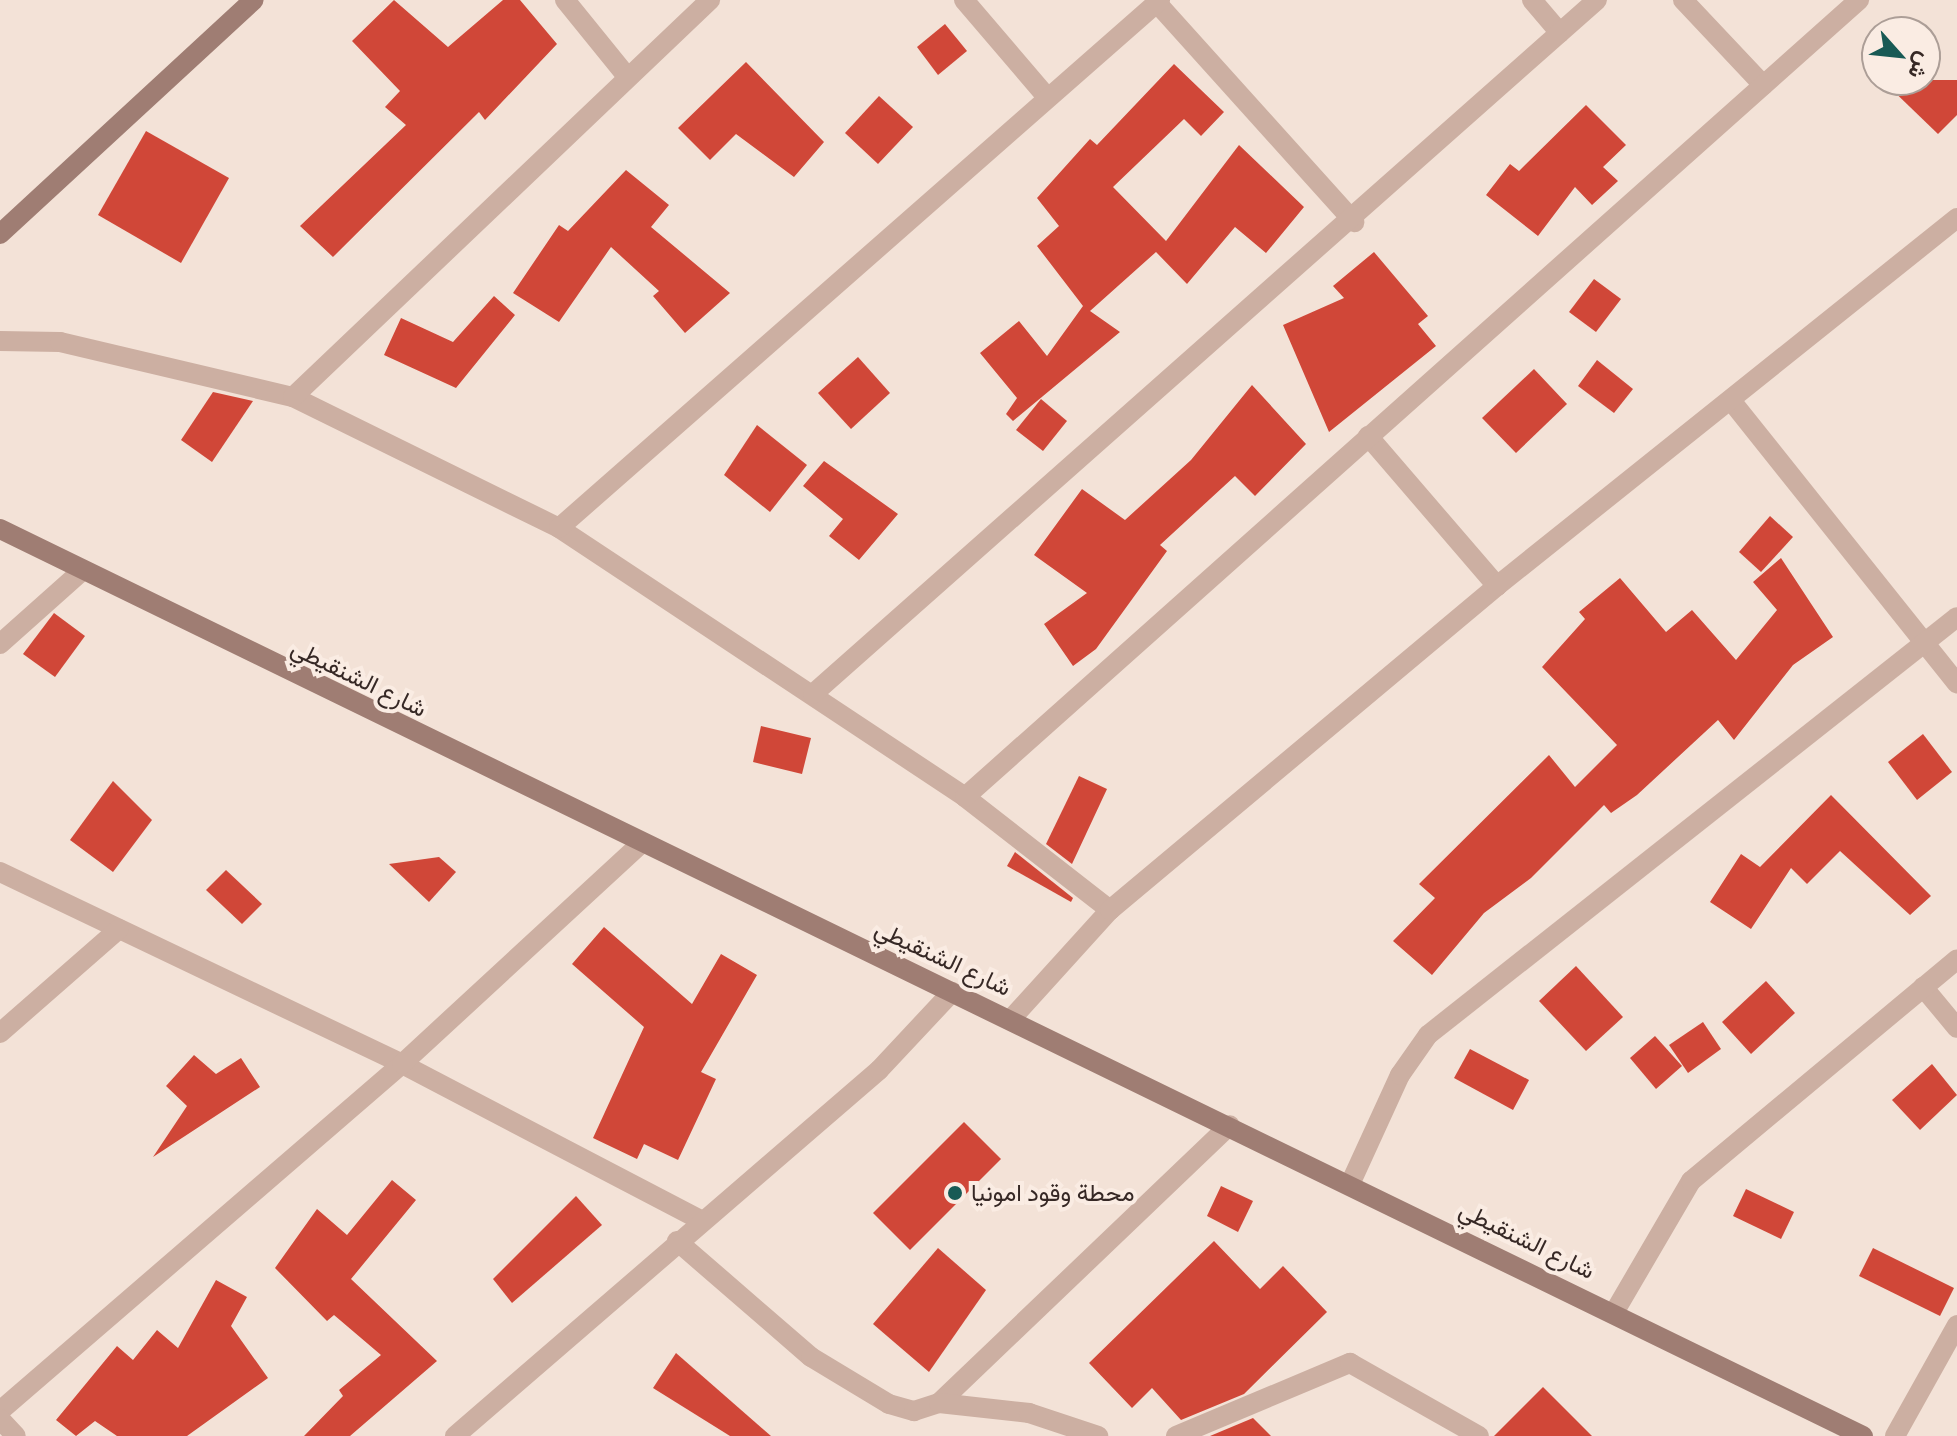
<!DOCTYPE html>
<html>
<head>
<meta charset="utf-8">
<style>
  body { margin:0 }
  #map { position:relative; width:1957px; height:1436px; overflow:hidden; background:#f3e2d7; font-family:Ubuntu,Vazirmatn,sans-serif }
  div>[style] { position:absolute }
  .building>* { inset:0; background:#d04738 }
  .street>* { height:20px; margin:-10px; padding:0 10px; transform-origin:10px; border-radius:10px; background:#ccafa2 }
  .secondary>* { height:20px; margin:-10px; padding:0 10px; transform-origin:10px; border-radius:10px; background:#9f7d73 }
  .dots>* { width:22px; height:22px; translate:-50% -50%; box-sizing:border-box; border:4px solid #faece3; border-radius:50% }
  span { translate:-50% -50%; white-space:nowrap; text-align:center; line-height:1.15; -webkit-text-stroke:8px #faece3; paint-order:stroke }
  .street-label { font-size:24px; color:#362825 }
  .poi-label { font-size:24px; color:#362825 }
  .left { translate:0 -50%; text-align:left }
  .north { position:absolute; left:1861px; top:16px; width:80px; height:80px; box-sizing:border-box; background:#faece3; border:2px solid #ac9e97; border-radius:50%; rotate:117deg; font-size:22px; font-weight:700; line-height:32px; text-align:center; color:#362825 }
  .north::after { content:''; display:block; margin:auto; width:28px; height:36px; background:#185a55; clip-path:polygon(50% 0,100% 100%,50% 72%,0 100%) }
</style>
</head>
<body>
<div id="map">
  <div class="building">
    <div style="clip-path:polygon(394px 0,448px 47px,503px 0,520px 0,557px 44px,485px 120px,479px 112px,333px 257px,300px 226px,406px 125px,385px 107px,400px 91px,352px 41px)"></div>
    <div style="clip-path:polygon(945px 24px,967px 51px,938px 75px,917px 47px)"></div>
    <div style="clip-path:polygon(746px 62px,824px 142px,794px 177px,736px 134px,710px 160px,678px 128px)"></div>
    <div style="clip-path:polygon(1174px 64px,1224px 112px,1201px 136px,1184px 119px,1113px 187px,1166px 241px,1239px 145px,1304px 207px,1266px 253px,1235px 227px,1187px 284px,1156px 252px,1090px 311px,1120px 332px,1013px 421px,1006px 414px,1017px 398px,980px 353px,1019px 321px,1047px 356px,1083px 306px,1037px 246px,1059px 226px,1037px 198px,1090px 139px,1097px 145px)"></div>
    <div style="clip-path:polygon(1882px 80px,1957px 80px,1957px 115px,1938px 134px)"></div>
    <div style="clip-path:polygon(879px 96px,913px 127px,878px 164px,845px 133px)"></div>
    <div style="clip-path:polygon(1586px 105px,1626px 145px,1603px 167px,1618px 181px,1592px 205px,1575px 187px,1538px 236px,1486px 195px,1510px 164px,1519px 171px)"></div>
    <div style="clip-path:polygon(146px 131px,229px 178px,181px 263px,98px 215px)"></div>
    <div style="clip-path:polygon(626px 170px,669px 205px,651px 227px,730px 293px,685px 333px,653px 296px,659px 291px,611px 247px,559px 322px,513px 293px,559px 225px,568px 231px)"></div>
    <div style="clip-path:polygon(1374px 252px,1428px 316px,1418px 324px,1436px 346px,1329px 432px,1283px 325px,1344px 298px,1333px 286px)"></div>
    <div style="clip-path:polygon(1594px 279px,1621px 299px,1596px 332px,1569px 312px)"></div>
    <div style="clip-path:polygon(494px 296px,515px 315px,456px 388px,384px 355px,401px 318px,453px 342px)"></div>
    <div style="clip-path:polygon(858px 357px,890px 393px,851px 429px,818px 393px)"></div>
    <div style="clip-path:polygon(1597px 360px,1633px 389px,1614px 413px,1578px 386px)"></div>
    <div style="clip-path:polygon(1534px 369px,1567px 404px,1516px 453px,1482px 418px)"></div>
    <div style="clip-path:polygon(1252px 385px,1306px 444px,1255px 496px,1235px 476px,1160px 545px,1167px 551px,1096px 649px,1073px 666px,1044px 624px,1087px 593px,1034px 555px,1082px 489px,1125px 520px,1191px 460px)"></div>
    <div style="clip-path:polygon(213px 392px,253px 401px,212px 462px,181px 440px)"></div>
    <div style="clip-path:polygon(1041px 399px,1067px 421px,1043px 451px,1016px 430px)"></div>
    <div style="clip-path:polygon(757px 425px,807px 465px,770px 512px,724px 475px)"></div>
    <div style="clip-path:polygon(824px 461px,898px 514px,859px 560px,829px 536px,843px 519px,803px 486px)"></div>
    <div style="clip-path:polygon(1770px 516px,1793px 537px,1761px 572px,1739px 552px)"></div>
    <div style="clip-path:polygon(1781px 558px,1833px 637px,1793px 665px,1734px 740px,1718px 720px,1637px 795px,1611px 813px,1604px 805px,1531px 878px,1484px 913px,1432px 975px,1393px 941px,1435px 898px,1419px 884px,1549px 755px,1575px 787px,1617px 745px,1542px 667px,1585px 619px,1579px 612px,1620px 578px,1666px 632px,1692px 610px,1736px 660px,1777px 610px,1753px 582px)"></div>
    <div style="clip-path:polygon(54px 613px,85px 636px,55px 677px,23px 654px)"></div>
    <div style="clip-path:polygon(761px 726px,811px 738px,802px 774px,753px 762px)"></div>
    <div style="clip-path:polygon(1923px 734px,1952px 772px,1917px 800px,1888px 762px)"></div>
    <div style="clip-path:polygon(1079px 776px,1107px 789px,1072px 864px,1046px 844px)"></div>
    <div style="clip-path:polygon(113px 781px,152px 820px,113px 872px,70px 840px)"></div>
    <div style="clip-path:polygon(1831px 795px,1931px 896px,1910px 915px,1840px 851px,1807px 884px,1791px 868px,1751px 929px,1710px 902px,1741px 854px,1760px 867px)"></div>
    <div style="clip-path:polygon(1015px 852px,1073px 898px,1071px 902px,1007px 866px)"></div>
    <div style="clip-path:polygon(439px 857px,456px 872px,429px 902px,389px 864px)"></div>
    <div style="clip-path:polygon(226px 870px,262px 904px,242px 924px,206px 890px)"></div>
    <div style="clip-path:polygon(604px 927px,692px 1004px,721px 954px,757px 975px,701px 1072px,716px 1079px,678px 1160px,644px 1144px,637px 1159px,593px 1138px,644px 1027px,572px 964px)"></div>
    <div style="clip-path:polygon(1576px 966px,1623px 1017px,1586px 1051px,1539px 1001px)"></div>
    <div style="clip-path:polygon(1766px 981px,1795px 1013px,1751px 1054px,1722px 1022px)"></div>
    <div style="clip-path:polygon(1703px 1022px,1721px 1049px,1688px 1073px,1669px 1045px)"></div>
    <div style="clip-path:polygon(1655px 1036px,1682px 1066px,1656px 1089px,1630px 1058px)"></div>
    <div style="clip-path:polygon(1470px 1049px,1529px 1080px,1513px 1110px,1454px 1078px)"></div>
    <div style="clip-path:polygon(194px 1055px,216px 1074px,241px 1058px,260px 1087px,153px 1157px,187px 1106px,166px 1086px)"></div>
    <div style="clip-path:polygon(1932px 1064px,1957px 1095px,1920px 1130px,1892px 1100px)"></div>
    <div style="clip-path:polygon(964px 1122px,1001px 1159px,910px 1250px,873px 1213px)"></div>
    <div style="clip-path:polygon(392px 1180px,416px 1200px,351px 1279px,437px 1361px,350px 1436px,304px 1436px,343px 1396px,339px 1390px,381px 1355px,334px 1315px,327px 1321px,275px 1268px,317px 1209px,347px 1235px)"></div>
    <div style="clip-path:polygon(1221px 1186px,1253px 1201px,1238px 1232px,1207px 1216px)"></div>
    <div style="clip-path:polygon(1746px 1189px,1794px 1212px,1781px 1239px,1733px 1216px)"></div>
    <div style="clip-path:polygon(576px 1196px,602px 1225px,512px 1303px,493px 1279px)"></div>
    <div style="clip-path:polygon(1214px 1241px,1260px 1289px,1283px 1266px,1327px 1312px,1244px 1394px,1181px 1420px,1152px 1388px,1132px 1408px,1089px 1363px)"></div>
    <div style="clip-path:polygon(938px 1248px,986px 1290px,929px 1372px,873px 1324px)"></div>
    <div style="clip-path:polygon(1873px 1248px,1954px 1288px,1940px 1316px,1859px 1276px)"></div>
    <div style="clip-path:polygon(216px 1280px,247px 1297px,231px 1326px,268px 1378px,187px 1436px,117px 1436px,95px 1421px,76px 1436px,56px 1420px,117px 1346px,133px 1360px,157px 1330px,178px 1348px)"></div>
    <div style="clip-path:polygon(676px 1353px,771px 1436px,730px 1436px,653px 1388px)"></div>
    <div style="clip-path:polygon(1543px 1387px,1592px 1436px,1494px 1436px)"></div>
    <div style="clip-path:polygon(1253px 1418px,1271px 1436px,1210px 1436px)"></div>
  </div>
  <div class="street">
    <div style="left:565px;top:0;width:95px;rotate:51deg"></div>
    <div style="left:964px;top:0;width:125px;rotate:49.5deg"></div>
    <div style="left:1532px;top:0;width:43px;rotate:49.7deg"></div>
    <div style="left:1683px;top:0;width:117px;rotate:46.7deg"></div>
    <div style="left:1157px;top:3px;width:295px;rotate:48deg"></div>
    <div style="left:0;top:341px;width:60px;rotate:1deg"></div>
    <div style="left:60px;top:342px;width:239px;rotate:13.3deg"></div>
    <div style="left:293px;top:397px;width:297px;rotate:26.2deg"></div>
    <div style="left:559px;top:528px;width:487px;rotate:33.5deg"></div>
    <div style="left:965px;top:797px;width:184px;rotate:37.9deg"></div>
    <div style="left:293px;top:397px;width:576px;rotate:-43.59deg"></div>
    <div style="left:1733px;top:403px;width:359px;rotate:51.4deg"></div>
    <div style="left:1368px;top:436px;width:198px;rotate:49.3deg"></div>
    <div style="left:559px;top:528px;width:800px;rotate:-41.3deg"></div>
    <div style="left:0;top:644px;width:110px;rotate:-41.7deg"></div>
    <div style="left:813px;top:694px;width:1047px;rotate:-41.52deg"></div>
    <div style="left:965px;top:797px;width:1198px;rotate:-41.72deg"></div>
    <div style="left:0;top:872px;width:445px;rotate:25.5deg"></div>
    <div style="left:402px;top:1064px;width:336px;rotate:27.6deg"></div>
    <div style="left:1923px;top:987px;width:53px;rotate:50.3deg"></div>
    <div style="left:1012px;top:1018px;width:146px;rotate:-47.8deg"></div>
    <div style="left:1110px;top:910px;width:505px;rotate:-39.94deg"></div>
    <div style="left:1497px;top:586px;width:589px;rotate:-38.66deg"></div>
    <div style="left:0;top:1033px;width:158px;rotate:-41.2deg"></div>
    <div style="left:1351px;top:1182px;width:118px;rotate:-65.4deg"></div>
    <div style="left:1400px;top:1075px;width:49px;rotate:-55deg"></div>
    <div style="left:1428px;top:1035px;width:674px;rotate:-38.31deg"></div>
    <div style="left:677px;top:1241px;width:177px;rotate:40.9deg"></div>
    <div style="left:811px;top:1357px;width:91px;rotate:31.1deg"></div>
    <div style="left:889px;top:1404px;width:26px;rotate:16deg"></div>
    <div style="left:914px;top:1411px;width:26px;rotate:-18deg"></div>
    <div style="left:939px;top:1403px;width:402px;rotate:-43.7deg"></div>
    <div style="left:1615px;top:1311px;width:151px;rotate:-59.7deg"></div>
    <div style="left:1691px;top:1181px;width:346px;rotate:-39.8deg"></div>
    <div style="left:939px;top:1403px;width:91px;rotate:6.3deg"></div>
    <div style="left:1029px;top:1413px;width:73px;rotate:18.4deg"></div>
    <div style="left:0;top:1411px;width:531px;rotate:-40.8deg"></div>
    <div style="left:402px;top:1064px;width:324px;rotate:-42.7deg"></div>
    <div style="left:0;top:1419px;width:23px;rotate:47deg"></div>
    <div style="left:455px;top:1436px;width:560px;rotate:-40.8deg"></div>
    <div style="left:879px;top:1070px;width:107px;rotate:-46.9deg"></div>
    <div style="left:1176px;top:1436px;width:189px;rotate:-22.8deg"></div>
    <div style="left:1350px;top:1363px;width:148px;rotate:29.5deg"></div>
    <div style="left:1895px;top:1436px;width:127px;rotate:-60.8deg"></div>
  </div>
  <div class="secondary">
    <div style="left:0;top:234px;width:345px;rotate:-42.7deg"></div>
    <div style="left:0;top:529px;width:2072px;rotate:25.96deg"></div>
  </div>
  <div class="dots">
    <div style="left:955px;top:1193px;background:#185a55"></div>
  </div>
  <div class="street-label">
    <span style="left:359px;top:678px;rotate:26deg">شارع الشنقيطي</span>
    <span style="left:943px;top:958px;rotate:25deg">شارع الشنقيطي</span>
    <span style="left:1527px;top:1240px;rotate:26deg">شارع الشنقيطي</span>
  </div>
  <div class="poi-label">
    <span class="left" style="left:971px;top:1193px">محطة وقود امونيا</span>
  </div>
  <div class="north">ش</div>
</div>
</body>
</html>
